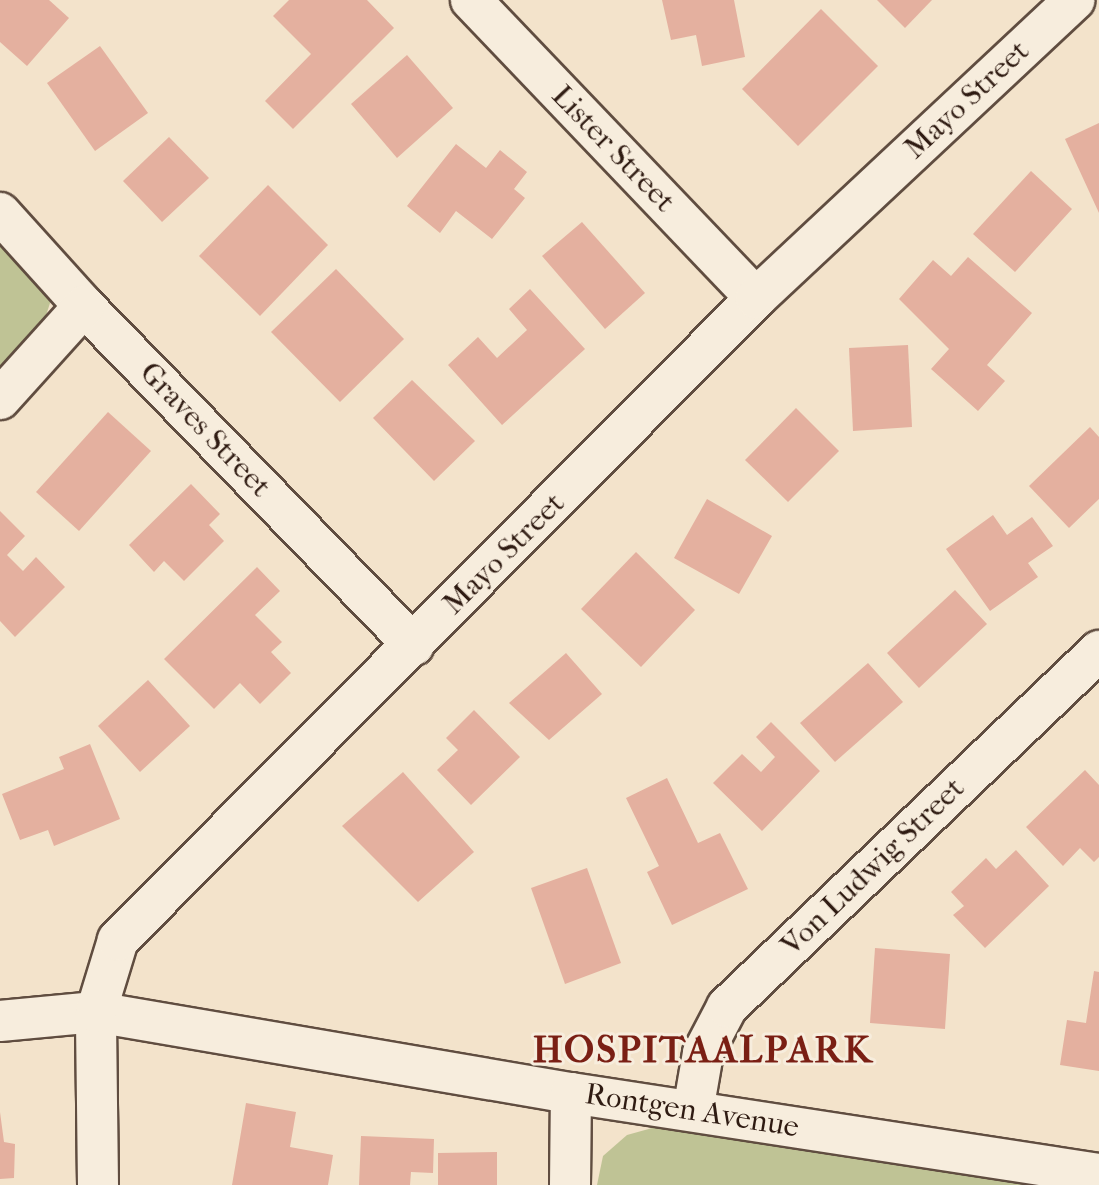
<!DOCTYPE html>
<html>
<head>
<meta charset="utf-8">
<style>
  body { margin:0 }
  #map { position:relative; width:1099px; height:1185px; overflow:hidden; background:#f3e3cb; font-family:"IM FELL French Canon",serif }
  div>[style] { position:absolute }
  .green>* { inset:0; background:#bfc395 }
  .building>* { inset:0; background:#e4b09f }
  .roads { filter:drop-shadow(2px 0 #604d40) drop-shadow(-2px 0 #604d40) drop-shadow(0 2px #604d40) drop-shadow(0 -2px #604d40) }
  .minor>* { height:40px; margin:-20px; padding:0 20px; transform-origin:20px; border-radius:20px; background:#f7eddd }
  span { translate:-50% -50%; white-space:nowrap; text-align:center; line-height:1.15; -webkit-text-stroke:6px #f7eddd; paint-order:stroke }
  .street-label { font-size:30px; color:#2f1b12 }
  .district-label { font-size:38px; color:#7a1f14; font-weight:700; letter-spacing:2px }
</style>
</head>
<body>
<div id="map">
  <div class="green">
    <div style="clip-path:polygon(0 223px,42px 268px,51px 300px,40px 334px,0 374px)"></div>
    <div style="clip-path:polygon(663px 1125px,1053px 1185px,597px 1185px,603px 1156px,627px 1135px)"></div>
  </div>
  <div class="building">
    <div style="clip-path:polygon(0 0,49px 0,69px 18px,27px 66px,0 42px)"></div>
    <div style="clip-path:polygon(289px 0,367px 0,394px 28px,293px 129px,265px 101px,311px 54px,273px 16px)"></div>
    <div style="clip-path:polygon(662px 0,734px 0,745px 57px,702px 66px,696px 35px,671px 40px)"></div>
    <div style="clip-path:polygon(877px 0,932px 0,905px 28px)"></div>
    <div style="clip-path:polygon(821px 9px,878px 66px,798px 146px,742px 89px)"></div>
    <div style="clip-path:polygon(100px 46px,148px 113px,95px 151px,47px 83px)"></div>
    <div style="clip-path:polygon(407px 55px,453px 108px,397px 158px,351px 104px)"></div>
    <div style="clip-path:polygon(1099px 123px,1099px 213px,1065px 139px)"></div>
    <div style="clip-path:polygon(169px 137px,209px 178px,162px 222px,123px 181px)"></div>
    <div style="clip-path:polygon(456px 144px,486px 168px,500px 150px,527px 172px,514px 189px,525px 198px,492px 239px,456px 211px,440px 233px,407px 206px)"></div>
    <div style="clip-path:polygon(1031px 171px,1072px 209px,1015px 272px,973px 234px)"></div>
    <div style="clip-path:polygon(268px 185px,328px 245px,260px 316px,199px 256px)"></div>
    <div style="clip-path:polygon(582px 222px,645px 293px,605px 329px,542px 256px)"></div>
    <div style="clip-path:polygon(968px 257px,1032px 313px,987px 365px,1005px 381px,978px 411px,931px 369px,949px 349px,899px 299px,933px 260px,951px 276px)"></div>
    <div style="clip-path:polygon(336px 269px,404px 339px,340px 402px,271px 332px)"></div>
    <div style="clip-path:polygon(530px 289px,585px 349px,502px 425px,448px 365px,478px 337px,497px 358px,527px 330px,509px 309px)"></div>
    <div style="clip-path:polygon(908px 345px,912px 427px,853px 431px,849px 348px)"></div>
    <div style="clip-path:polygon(412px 380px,475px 441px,434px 481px,373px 418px)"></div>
    <div style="clip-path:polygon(796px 408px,839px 451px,788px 502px,745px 460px)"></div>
    <div style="clip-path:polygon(108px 412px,151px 451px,79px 531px,36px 492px)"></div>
    <div style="clip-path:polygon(1090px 427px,1099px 437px,1099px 499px,1069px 528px,1029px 486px)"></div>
    <div style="clip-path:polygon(191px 484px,220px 514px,209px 525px,224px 541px,184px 581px,164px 561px,154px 572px,129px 545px)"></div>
    <div style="clip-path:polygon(707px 499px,772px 536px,739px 594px,674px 558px)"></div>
    <div style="clip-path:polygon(0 511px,25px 536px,7px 555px,23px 571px,36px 557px,65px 587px,15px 637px,0 621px)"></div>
    <div style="clip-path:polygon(993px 515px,1007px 535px,1032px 517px,1053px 546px,1028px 563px,1038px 577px,990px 611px,946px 549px)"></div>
    <div style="clip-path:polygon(636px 552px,695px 610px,641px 667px,581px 609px)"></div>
    <div style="clip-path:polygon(257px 567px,280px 591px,255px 615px,282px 642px,271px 652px,291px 673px,260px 704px,240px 683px,214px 709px,164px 659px)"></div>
    <div style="clip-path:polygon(955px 590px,987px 624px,919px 688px,887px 653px)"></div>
    <div style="clip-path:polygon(566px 653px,602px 694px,549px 740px,509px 703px)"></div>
    <div style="clip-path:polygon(868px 663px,903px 702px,835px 762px,800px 723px)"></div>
    <div style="clip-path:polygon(148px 680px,190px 726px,140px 772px,98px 726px)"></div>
    <div style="clip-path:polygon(474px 710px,520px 757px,471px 805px,437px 770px,458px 750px,446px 738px)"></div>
    <div style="clip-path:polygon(771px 722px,820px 771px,762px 831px,713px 783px,742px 754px,761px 772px,775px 757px,756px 737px)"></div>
    <div style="clip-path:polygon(90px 744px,120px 819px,54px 846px,48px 830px,20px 840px,2px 794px,64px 769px,59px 757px)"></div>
    <div style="clip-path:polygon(1085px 770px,1099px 785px,1099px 857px,1094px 862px,1080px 848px,1063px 866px,1026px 827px)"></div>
    <div style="clip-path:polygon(403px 772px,474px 852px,418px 902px,342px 826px)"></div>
    <div style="clip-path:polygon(667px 778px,698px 843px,720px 833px,748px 889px,672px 925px,647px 872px,659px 866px,626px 798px)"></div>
    <div style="clip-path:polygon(1016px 850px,1049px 886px,985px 948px,953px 915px,964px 906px,951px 892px,986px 858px,996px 869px)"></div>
    <div style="clip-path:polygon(587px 868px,621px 963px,565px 984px,531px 888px)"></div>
    <div style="clip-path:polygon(875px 948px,950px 954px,945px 1029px,870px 1023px)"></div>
    <div style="clip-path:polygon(1094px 971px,1099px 972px,1099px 1071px,1060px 1065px,1067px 1020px,1086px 1023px)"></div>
    <div style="clip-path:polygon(246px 1103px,296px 1112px,290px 1147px,333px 1155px,328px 1185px,232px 1185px)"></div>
    <div style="clip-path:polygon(0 1112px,4px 1142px,15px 1144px,14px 1178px,0 1179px)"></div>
    <div style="clip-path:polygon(361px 1136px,434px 1139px,433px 1173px,411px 1172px,410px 1185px,359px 1185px)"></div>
    <div style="clip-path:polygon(497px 1152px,497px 1185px,438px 1185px,438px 1153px)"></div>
  </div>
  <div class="roads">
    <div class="minor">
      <div style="left:471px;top:0;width:412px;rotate:46.3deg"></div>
      <div style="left:0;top:213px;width:125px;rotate:47.9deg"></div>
      <div style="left:84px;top:306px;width:473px;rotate:45.8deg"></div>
      <div style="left:0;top:399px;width:125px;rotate:-47.9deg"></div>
      <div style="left:0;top:1021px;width:96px;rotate:-5.4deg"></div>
      <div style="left:96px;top:1012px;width:482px;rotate:9.7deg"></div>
      <div style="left:571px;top:1093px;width:534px;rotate:8.72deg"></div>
      <div style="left:693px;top:1111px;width:59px;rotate:-80.2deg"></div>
      <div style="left:703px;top:1053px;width:52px;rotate:-62.4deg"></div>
      <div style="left:727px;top:1007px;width:515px;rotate:-43.74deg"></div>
      <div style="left:98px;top:1185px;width:173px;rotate:-90.7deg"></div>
      <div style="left:96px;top:1012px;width:75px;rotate:-73deg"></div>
      <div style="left:118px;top:940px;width:905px;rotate:-45.18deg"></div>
      <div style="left:756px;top:298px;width:436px;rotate:-43.1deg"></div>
      <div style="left:570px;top:1185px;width:92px;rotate:-89.4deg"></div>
    </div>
  </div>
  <div class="street-label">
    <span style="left:967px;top:100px;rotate:-43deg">Mayo Street</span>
    <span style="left:613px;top:149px;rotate:46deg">Lister Street</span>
    <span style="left:205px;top:430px;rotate:46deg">Graves Street</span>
    <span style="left:504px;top:554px;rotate:-45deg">Mayo Street</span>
    <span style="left:873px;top:867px;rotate:-44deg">Von Ludwig Street</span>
    <span style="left:692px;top:1111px;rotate:9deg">Rontgen Avenue</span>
  </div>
  <div class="district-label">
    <span style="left:703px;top:1050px">HOSPITAALPARK</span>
  </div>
</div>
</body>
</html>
